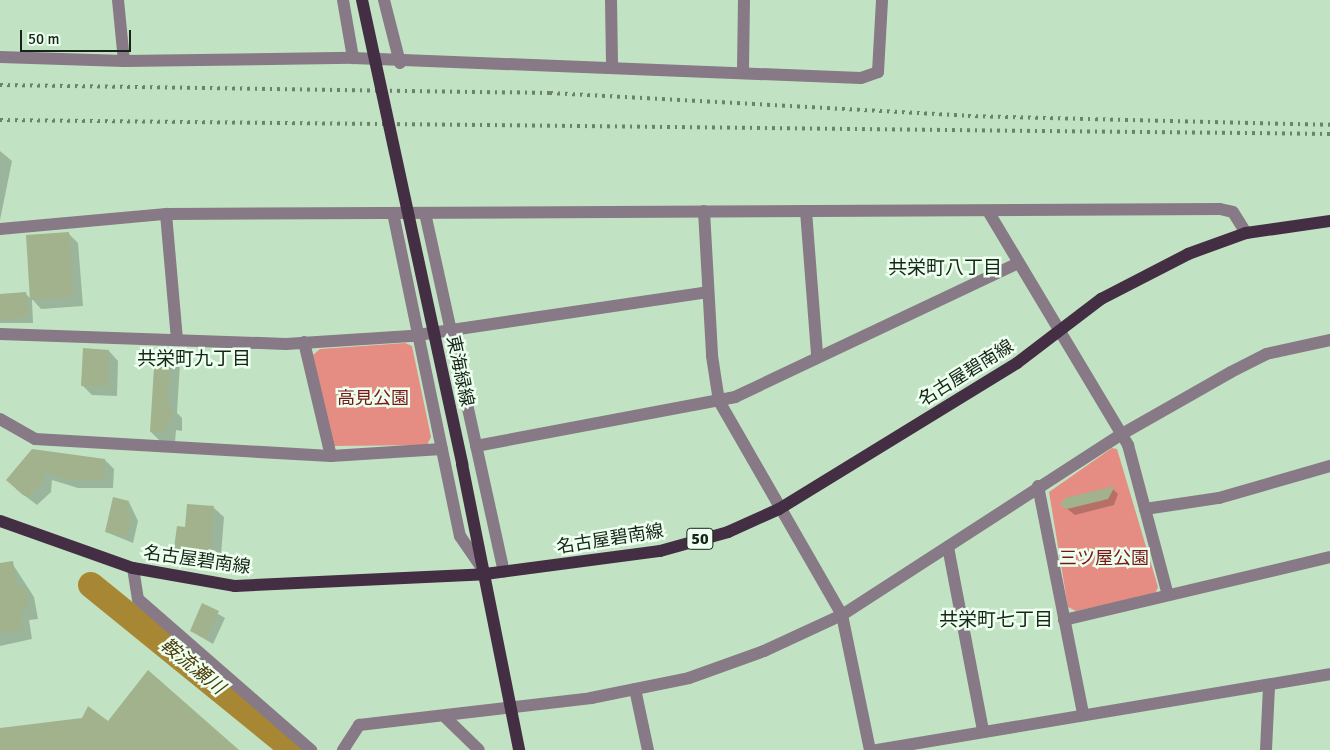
<!DOCTYPE html>
<html>
<head>
<meta charset="utf-8">
<style>
  body { margin:0 }
  #map { position:relative; width:1330px; height:750px; overflow:hidden; background:#c1e3c3; font-family:Signika,"Noto Sans JP",sans-serif }
  div>[style] { position:absolute }
  .green>* { inset:0; background:#e58d83 }
  .shadow>* { inset:0; background:#0003 }
  .river>* { height:26px; margin:-13px; padding:0 13px; transform-origin:13px; border-radius:13px; background:#a88734 }
  .building>* { inset:0; background:#a2b28c }
  .minor>* { height:12px; margin:-6px; padding:0 6px; transform-origin:6px; border-radius:6px; background:#877986 }
  .major>* { height:12px; margin:-6px; padding:0 6px; transform-origin:6px; border-radius:6px; background:#442e44 }
  .rail>* { height:4px; margin-top:-2px; transform-origin:0; background:repeating-linear-gradient(90deg,#6b826c 0 2.5px,transparent 0 7.5px) }
  .major-bridge>* { height:12px; margin:-6px; padding:0 6px; transform-origin:6px; border-radius:6px; background:#442e44 }
  span { translate:-50% -50%; white-space:nowrap; text-align:center; line-height:1.15; -webkit-text-stroke:5px #edffee; paint-order:stroke }
  .shield-label span { padding:1px 4px; background:#edffee; border:1px solid; border-radius:4px; -webkit-text-stroke-width:0 }
  .shield-label { font-size:16px; color:#172418; font-weight:700 }
  .street-label { font-size:18px; color:#172418 }
  .park-label { font-size:18px; color:#781716 }
  .neighbourhood-label { font-size:19px; color:#172418 }
  .water-label { font-size:19px; color:#4b390a; font-style:italic }
  .scale { position:absolute; left:20px; top:30px; width:111px; height:22px; box-sizing:border-box; border:2px solid #172418; border-top:0; padding-left:6px; font-size:15px; line-height:18px; white-space:nowrap; color:#172418; -webkit-text-stroke:4px #edffee; paint-order:stroke }
</style>
</head>
<body>
<div id="map">
  <div class="green">
    <div style="clip-path:polygon(405px 343px,412px 346px,431px 437px,427px 445px,334px 446px,313px 355px,320px 349px)"></div>
    <div style="clip-path:polygon(1112px 448px,1117px 449px,1158px 587px,1155px 594px,1076px 611px,1068px 607px,1049px 492px)"></div>
  </div>
  <div class="shadow">
    <div style="clip-path:polygon(0 151px,12px 161px,0 220px)"></div>
    <div style="clip-path:polygon(69px 234px,78px 243px,83px 306px,41px 309px,32px 299px)"></div>
    <div style="clip-path:polygon(25px 293px,32px 300px,33px 323px,0 323px,0 295px)"></div>
    <div style="clip-path:polygon(109px 351px,118px 361px,117px 396px,92px 395px,82px 385px)"></div>
    <div style="clip-path:polygon(170px 353px,180px 363px,177px 413px,182px 418px,182px 431px,176px 430px,175px 443px,161px 442px,151px 432px)"></div>
    <div style="clip-path:polygon(33px 451px,105px 460px,114px 469px,113px 488px,78px 488px,52px 480px,51px 492px,37px 505px,16px 489px)"></div>
    <div style="clip-path:polygon(1112px 488px,1118px 494px,1114px 505px,1075px 515px,1062px 505px)"></div>
    <div style="clip-path:polygon(129px 502px,138px 521px,133px 543px,106px 532px)"></div>
    <div style="clip-path:polygon(214px 508px,224px 517px,220px 568px,191px 565px,176px 547px)"></div>
    <div style="clip-path:polygon(12px 563px,34px 597px,38px 619px,29px 620px,32px 639px,0 646px,0 564px)"></div>
    <div style="clip-path:polygon(203px 605px,225px 618px,213px 644px,191px 631px)"></div>
  </div>
  <div class="river">
    <div style="left:91px;top:585px;width:262px;rotate:39.1deg"></div>
  </div>
  <div class="building">
    <div style="clip-path:polygon(69px 232px,74px 297px,30px 300px,26px 235px)"></div>
    <div style="clip-path:polygon(26px 292px,28px 317px,0 320px,0 294px)"></div>
    <div style="clip-path:polygon(83px 348px,109px 350px,108px 387px,81px 386px)"></div>
    <div style="clip-path:polygon(155px 351px,171px 352px,168px 407px,173px 407px,172px 421px,167px 421px,166px 433px,150px 432px)"></div>
    <div style="clip-path:polygon(32px 449px,105px 459px,105px 479px,69px 480px,44px 472px,43px 483px,28px 497px,23px 495px,6px 480px)"></div>
    <div style="clip-path:polygon(1115px 486px,1108px 499px,1067px 509px,1060px 505px,1065px 498px)"></div>
    <div style="clip-path:polygon(113px 497px,129px 501px,127px 513px,132px 514px,127px 537px,105px 532px)"></div>
    <div style="clip-path:polygon(187px 504px,214px 506px,210px 559px,180px 556px,180px 548px,174px 548px,177px 526px,185px 527px)"></div>
    <div style="clip-path:polygon(13px 561px,17px 587px,25px 586px,29px 609px,20px 610px,23px 629px,0 633px,0 563px)"></div>
    <div style="clip-path:polygon(202px 603px,219px 611px,206px 639px,190px 631px)"></div>
    <div style="clip-path:polygon(148px 670px,239px 750px,0 750px,0 728px,82px 718px,88px 706px,108px 721px)"></div>
  </div>
  <div class="minor">
    <div style="left:118px;top:0;width:61px;rotate:84.4deg"></div>
    <div style="left:343px;top:0;width:59px;rotate:80.2deg"></div>
    <div style="left:384px;top:0;width:65px;rotate:75.7deg"></div>
    <div style="left:611px;top:0;width:65px;rotate:89.1deg"></div>
    <div style="left:0;top:57px;width:124px;rotate:1.8deg"></div>
    <div style="left:124px;top:61px;width:229px;rotate:-0.8deg"></div>
    <div style="left:353px;top:58px;width:508px;rotate:2.25deg"></div>
    <div style="left:861px;top:78px;width:18px;rotate:-19deg"></div>
    <div style="left:878px;top:72px;width:72px;rotate:-86.8deg"></div>
    <div style="left:743px;top:70px;width:70px;rotate:-89.2deg"></div>
    <div style="left:704px;top:211px;width:145px;rotate:86.8deg"></div>
    <div style="left:712px;top:356px;width:46px;rotate:81.2deg"></div>
    <div style="left:719px;top:401px;width:247px;rotate:60.1deg"></div>
    <div style="left:842px;top:615px;width:138px;rotate:78.3deg"></div>
    <div style="left:806px;top:211px;width:144px;rotate:85.6deg"></div>
    <div style="left:988px;top:211px;width:273px;rotate:59.1deg"></div>
    <div style="left:1128px;top:445px;width:155px;rotate:75.1deg"></div>
    <div style="left:393px;top:213px;width:330px;rotate:78.3deg"></div>
    <div style="left:460px;top:536px;width:42px;rotate:55.6deg"></div>
    <div style="left:425px;top:213px;width:367px;rotate:77.6deg"></div>
    <div style="left:166px;top:214px;width:125px;rotate:85deg"></div>
    <div style="left:0;top:229px;width:167px;rotate:-5.2deg"></div>
    <div style="left:166px;top:214px;width:1054px;rotate:-0.27deg"></div>
    <div style="left:1220px;top:209px;width:13px;rotate:13deg"></div>
    <div style="left:1233px;top:212px;width:25px;rotate:58deg"></div>
    <div style="left:0;top:334px;width:286px;rotate:2deg"></div>
    <div style="left:286px;top:344px;width:125px;rotate:-3.7deg"></div>
    <div style="left:411px;top:336px;width:300px;rotate:-8.4deg"></div>
    <div style="left:304px;top:342px;width:117px;rotate:76.7deg"></div>
    <div style="left:0;top:419px;width:40px;rotate:29.7deg"></div>
    <div style="left:35px;top:439px;width:296px;rotate:3.3deg"></div>
    <div style="left:331px;top:456px;width:111px;rotate:-3.6deg"></div>
    <div style="left:476px;top:446px;width:264px;rotate:-10.7deg"></div>
    <div style="left:735px;top:397px;width:312px;rotate:-25.3deg"></div>
    <div style="left:1038px;top:486px;width:232px;rotate:78.8deg"></div>
    <div style="left:1145px;top:509px;width:75px;rotate:-8.5deg"></div>
    <div style="left:1219px;top:498px;width:116px;rotate:-16.1deg"></div>
    <div style="left:948px;top:547px;width:186px;rotate:79.2deg"></div>
    <div style="left:133px;top:568px;width:31px;rotate:81deg"></div>
    <div style="left:138px;top:599px;width:230px;rotate:41.1deg"></div>
    <div style="left:1064px;top:620px;width:273px;rotate:-13.3deg"></div>
    <div style="left:635px;top:689px;width:62px;rotate:78deg"></div>
    <div style="left:445px;top:717px;width:47px;rotate:44.1deg"></div>
    <div style="left:343px;top:750px;width:30px;rotate:-57deg"></div>
    <div style="left:359px;top:725px;width:234px;rotate:-6.6deg"></div>
    <div style="left:591px;top:698px;width:100px;rotate:-11.5deg"></div>
    <div style="left:689px;top:678px;width:80px;rotate:-19.8deg"></div>
    <div style="left:764px;top:651px;width:86px;rotate:-24.8deg"></div>
    <div style="left:842px;top:615px;width:333px;rotate:-32.9deg"></div>
    <div style="left:1122px;top:434px;width:125px;rotate:-29.6deg"></div>
    <div style="left:1231px;top:372px;width:39px;rotate:-27deg"></div>
    <div style="left:1266px;top:354px;width:66px;rotate:-12.3deg"></div>
    <div style="left:877px;top:750px;width:459px;rotate:-9.5deg"></div>
    <div style="left:1266px;top:750px;width:64px;rotate:-87.3deg"></div>
  </div>
  <div class="major">
    <div style="left:462px;top:464px;width:292px;rotate:78.7deg"></div>
    <div style="left:0;top:521px;width:141px;rotate:19.5deg"></div>
    <div style="left:133px;top:568px;width:104px;rotate:10deg"></div>
    <div style="left:235px;top:586px;width:250px;rotate:-2.7deg"></div>
    <div style="left:485px;top:574px;width:177px;rotate:-7.5deg"></div>
    <div style="left:660px;top:551px;width:71px;rotate:-15.6deg"></div>
    <div style="left:728px;top:532px;width:56px;rotate:-24.3deg"></div>
    <div style="left:779px;top:509px;width:279px;rotate:-31.5deg"></div>
    <div style="left:1017px;top:363px;width:106px;rotate:-37.3deg"></div>
    <div style="left:1101px;top:299px;width:98px;rotate:-27.3deg"></div>
    <div style="left:1188px;top:254px;width:62px;rotate:-19.9deg"></div>
    <div style="left:1246px;top:233px;width:85px;rotate:-8.1deg"></div>
  </div>
  <div class="rail">
    <div style="left:0;top:85px;width:550px;rotate:0.83deg"></div>
    <div style="left:550px;top:93px;width:419px;rotate:3.1deg"></div>
    <div style="left:968px;top:116px;width:362px;rotate:1.4deg"></div>
    <div style="left:0;top:120px;width:1330px;rotate:0.6deg"></div>
  </div>
  <div class="major-bridge">
    <div style="left:362px;top:0;width:475px;rotate:77.8deg"></div>
  </div>
  <div class="shield-label">
    <span style="left:700px;top:539px">50</span>
  </div>
  <div class="street-label">
    <span style="left:460px;top:371px;rotate:78deg">東海緑線</span>
    <span style="left:966px;top:373px;rotate:-32deg">名古屋碧南線</span>
    <span style="left:610px;top:539px;rotate:-9deg">名古屋碧南線</span>
    <span style="left:197px;top:560px;rotate:8deg">名古屋碧南線</span>
  </div>
  <div class="park-label">
    <span style="left:373px;top:398px">高見公園</span>
    <span style="left:1104px;top:558px">三ツ屋公園</span>
  </div>
  <div class="neighbourhood-label">
    <span style="left:945px;top:269px">共栄町八丁目</span>
    <span style="left:194px;top:360px">共栄町九丁目</span>
    <span style="left:996px;top:621px">共栄町七丁目</span>
  </div>
  <div class="water-label">
    <span style="left:192px;top:667px;rotate:39deg">鞍流瀬川</span>
  </div>
  <div class="scale">50 m</div>
</div>
</body>
</html>
